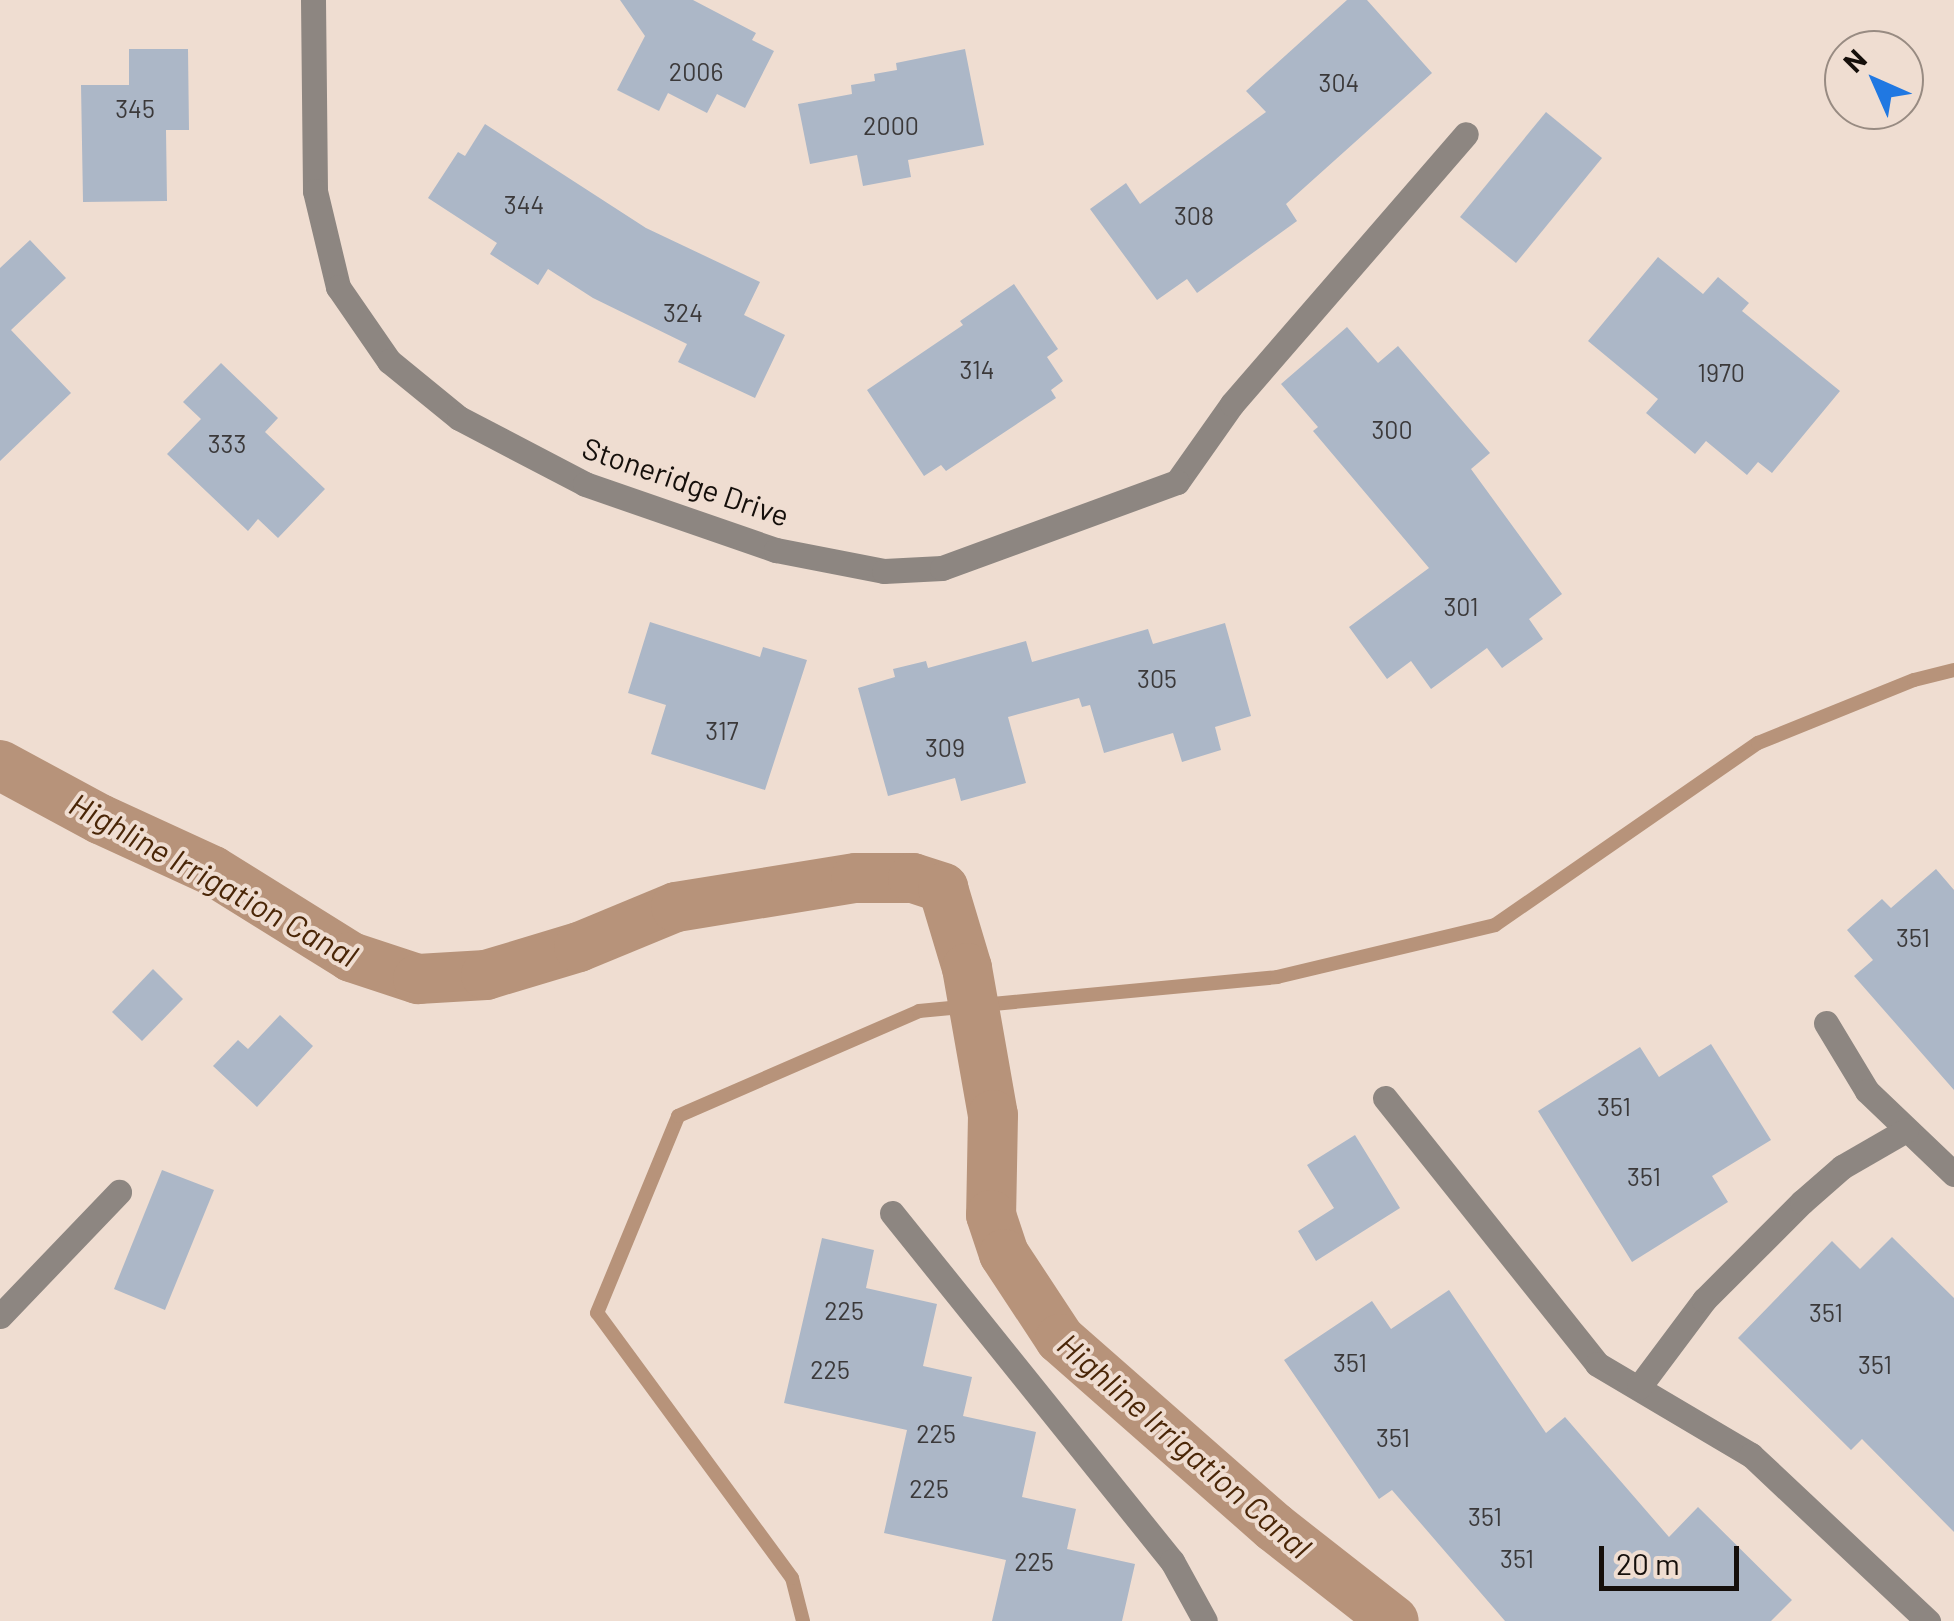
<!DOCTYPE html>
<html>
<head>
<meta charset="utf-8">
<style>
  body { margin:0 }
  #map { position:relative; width:1954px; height:1621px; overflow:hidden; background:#efddd1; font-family:Barlow,sans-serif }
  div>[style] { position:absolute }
  .stream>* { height:14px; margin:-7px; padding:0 7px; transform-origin:7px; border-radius:7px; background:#b7937a }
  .canal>* { height:50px; margin:-25px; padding:0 25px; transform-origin:25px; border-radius:25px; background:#b7937a }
  .building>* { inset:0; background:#acb7c7 }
  .service>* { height:25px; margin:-12.5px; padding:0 12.5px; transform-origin:12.5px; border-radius:12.5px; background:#8d8681 }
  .minor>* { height:25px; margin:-12.5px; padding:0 12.5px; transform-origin:12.5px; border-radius:12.5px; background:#8d8681 }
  span { translate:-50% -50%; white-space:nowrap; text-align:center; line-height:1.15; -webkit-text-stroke:8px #efddd1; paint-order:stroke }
  .number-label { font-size:25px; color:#3b393a }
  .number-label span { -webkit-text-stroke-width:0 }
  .street-label { font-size:30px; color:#150f0b }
  .water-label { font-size:32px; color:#4a2607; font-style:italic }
  .north { position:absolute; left:1824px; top:30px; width:100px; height:100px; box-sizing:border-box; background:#efddd1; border:2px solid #988b82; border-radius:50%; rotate:315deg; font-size:28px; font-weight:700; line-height:40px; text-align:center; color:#150f0b }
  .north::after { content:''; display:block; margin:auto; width:35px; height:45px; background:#2078e2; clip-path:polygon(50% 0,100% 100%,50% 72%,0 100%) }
  .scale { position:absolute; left:1599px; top:1546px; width:140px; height:45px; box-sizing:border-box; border:5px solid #150f0b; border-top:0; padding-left:12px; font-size:30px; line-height:35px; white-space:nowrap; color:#150f0b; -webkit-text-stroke:8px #efddd1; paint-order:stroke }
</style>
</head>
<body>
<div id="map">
  <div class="stream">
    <div style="left:803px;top:1621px;width:44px;rotate:-104.3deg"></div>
    <div style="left:792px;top:1578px;width:329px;rotate:-126.3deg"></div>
    <div style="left:597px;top:1313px;width:213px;rotate:-67.6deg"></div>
    <div style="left:678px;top:1116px;width:263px;rotate:-23.5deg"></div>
    <div style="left:919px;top:1011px;width:360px;rotate:-5.4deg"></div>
    <div style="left:1277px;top:977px;width:224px;rotate:-13.4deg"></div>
    <div style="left:1495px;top:925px;width:320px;rotate:-34.7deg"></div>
    <div style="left:1758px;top:743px;width:168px;rotate:-22deg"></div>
    <div style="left:1914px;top:680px;width:41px;rotate:-14deg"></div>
  </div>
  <div class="canal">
    <div style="left:0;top:765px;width:114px;rotate:28.4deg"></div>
    <div style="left:100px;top:819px;width:124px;rotate:24.7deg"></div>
    <div style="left:213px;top:871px;width:163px;rotate:31.9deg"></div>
    <div style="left:351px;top:957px;width:71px;rotate:18.2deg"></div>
    <div style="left:418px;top:979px;width:68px;rotate:-3.4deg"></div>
    <div style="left:486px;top:975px;width:97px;rotate:-16.8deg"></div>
    <div style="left:579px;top:947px;width:105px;rotate:-22.4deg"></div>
    <div style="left:676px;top:907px;width:182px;rotate:-9.2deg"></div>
    <div style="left:856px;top:878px;width:57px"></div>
    <div style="left:913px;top:878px;width:32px;rotate:18deg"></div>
    <div style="left:943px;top:888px;width:84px;rotate:73.3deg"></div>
    <div style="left:967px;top:968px;width:149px;rotate:80deg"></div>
    <div style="left:993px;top:1115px;width:100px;rotate:91.1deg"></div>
    <div style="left:991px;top:1215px;width:41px;rotate:71.6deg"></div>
    <div style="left:1004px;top:1254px;width:102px;rotate:56.6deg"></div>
    <div style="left:1060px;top:1339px;width:285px;rotate:41.3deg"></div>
    <div style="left:1274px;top:1527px;width:152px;rotate:38.1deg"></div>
  </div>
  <div class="building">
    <div style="clip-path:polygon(620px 0,693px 0,756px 33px,752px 40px,774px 51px,745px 108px,717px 94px,707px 113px,668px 93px,659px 111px,617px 90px,645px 36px)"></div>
    <div style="clip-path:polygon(1347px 0,1367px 0,1432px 73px,1286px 204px,1297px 221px,1197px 293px,1187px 279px,1157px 300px,1090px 209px,1126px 183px,1140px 204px,1266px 112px,1246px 91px)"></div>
    <div style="clip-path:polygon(129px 49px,188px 49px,189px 130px,166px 130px,167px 201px,83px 202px,81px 85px,129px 85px)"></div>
    <div style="clip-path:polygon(965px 49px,984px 145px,908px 160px,911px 177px,863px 186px,857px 155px,810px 164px,798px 104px,852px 94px,851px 85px,875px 81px,874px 74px,897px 70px,896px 63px)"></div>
    <div style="clip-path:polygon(1546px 112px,1602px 158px,1516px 263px,1460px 217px)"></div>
    <div style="clip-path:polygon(485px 124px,646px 228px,760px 282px,744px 315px,785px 335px,755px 398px,678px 362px,687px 344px,593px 298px,548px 269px,538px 285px,490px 254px,497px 243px,428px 198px,458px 152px,465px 156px)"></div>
    <div style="clip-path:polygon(30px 240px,66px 278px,11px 330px,71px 393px,0 461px,0 268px)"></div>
    <div style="clip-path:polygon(1658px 257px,1703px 294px,1718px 277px,1749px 303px,1742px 311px,1840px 391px,1772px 473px,1758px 462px,1747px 475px,1706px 441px,1695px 454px,1646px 413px,1658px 399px,1588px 341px)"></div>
    <div style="clip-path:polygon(1014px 284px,1058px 349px,1047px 357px,1063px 381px,1051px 390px,1056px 398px,946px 471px,941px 465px,924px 476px,867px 390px,963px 325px,960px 321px)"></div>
    <div style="clip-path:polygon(1347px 327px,1378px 363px,1398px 346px,1490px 453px,1471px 469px,1562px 594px,1529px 619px,1543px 639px,1502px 668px,1487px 648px,1431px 689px,1411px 661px,1387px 679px,1349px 627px,1429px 568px,1313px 431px,1318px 427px,1281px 384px)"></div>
    <div style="clip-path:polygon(221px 363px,278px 418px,265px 432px,325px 489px,278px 538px,258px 519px,248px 531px,167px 454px,201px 419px,183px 402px)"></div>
    <div style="clip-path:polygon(650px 622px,760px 657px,763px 647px,807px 660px,765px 790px,651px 754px,666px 705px,628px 693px)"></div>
    <div style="clip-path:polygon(1225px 623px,1251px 716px,1215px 727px,1221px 750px,1182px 762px,1173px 733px,1104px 753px,1090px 705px,1082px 707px,1079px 698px,1008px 717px,1026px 783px,961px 801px,955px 778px,888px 796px,858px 688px,895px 677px,893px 669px,926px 661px,928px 668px,1026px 641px,1032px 662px,1148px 629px,1153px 644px)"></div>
    <div style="clip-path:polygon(1936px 869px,1954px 890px,1954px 1090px,1854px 976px,1873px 960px,1847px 930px,1882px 899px,1891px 908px)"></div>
    <div style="clip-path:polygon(153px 969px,183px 999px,142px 1041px,112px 1012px)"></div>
    <div style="clip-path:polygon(280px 1015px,313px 1046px,257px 1107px,213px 1066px,238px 1040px,248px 1049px)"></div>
    <div style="clip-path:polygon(1711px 1044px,1771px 1140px,1712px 1176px,1728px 1202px,1632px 1262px,1538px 1111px,1640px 1047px,1659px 1077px)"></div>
    <div style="clip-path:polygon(1355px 1135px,1400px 1208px,1316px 1261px,1298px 1231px,1334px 1208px,1307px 1165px)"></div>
    <div style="clip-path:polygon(162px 1170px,214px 1190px,165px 1310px,114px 1289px)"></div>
    <div style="clip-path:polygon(1892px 1237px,1954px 1298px,1954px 1532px,1862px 1439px,1851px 1450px,1738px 1338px,1832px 1241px,1860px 1269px)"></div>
    <div style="clip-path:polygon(822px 1238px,874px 1250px,866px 1288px,937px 1304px,923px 1366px,972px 1377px,963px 1416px,1036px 1432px,1022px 1497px,1076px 1509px,1067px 1549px,1135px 1564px,1122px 1621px,992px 1621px,1006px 1560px,884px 1533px,907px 1430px,784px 1403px)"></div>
    <div style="clip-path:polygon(1449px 1290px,1546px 1433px,1565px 1417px,1669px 1537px,1698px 1507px,1792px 1600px,1771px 1621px,1505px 1621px,1392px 1490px,1379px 1499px,1284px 1360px,1372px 1301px,1391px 1329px)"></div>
  </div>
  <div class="service">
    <div style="left:1177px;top:482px;width:95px;rotate:-54.8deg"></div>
    <div style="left:1232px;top:404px;width:357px;rotate:-49.1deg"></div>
    <div style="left:1826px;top:1023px;width:79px;rotate:58.9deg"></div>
    <div style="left:1867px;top:1091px;width:120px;rotate:43.7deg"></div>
    <div style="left:1385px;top:1098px;width:340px;rotate:51.4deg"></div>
    <div style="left:1597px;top:1364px;width:179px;rotate:30.6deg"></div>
    <div style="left:1751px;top:1455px;width:243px;rotate:43.2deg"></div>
    <div style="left:892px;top:1213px;width:447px;rotate:51.2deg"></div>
    <div style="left:1172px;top:1561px;width:68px;rotate:61.2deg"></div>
    <div style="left:1639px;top:1387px;width:109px;rotate:-53.2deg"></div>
    <div style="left:1704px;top:1300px;width:139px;rotate:-45deg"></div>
    <div style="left:1802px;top:1202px;width:53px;rotate:-41.2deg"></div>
    <div style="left:1842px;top:1167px;width:74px;rotate:-30deg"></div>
  </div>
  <div class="minor">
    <div style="left:313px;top:0;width:191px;rotate:89.4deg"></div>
    <div style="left:315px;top:191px;width:99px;rotate:76.5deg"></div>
    <div style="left:338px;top:287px;width:90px;rotate:55.4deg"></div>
    <div style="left:389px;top:361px;width:90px;rotate:39.2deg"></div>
    <div style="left:459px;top:418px;width:142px;rotate:27.6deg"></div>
    <div style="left:585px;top:484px;width:202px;rotate:19.1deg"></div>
    <div style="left:776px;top:550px;width:110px;rotate:11deg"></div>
    <div style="left:884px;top:571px;width:58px;rotate:-3deg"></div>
    <div style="left:942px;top:568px;width:250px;rotate:-20.1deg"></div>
    <div style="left:0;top:1316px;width:172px;rotate:-46.2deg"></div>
  </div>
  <div class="number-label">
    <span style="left:696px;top:71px">2006</span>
    <span style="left:1339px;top:82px">304</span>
    <span style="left:135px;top:108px">345</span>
    <span style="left:891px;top:125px">2000</span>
    <span style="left:524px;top:204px">344</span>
    <span style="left:1194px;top:215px">308</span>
    <span style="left:683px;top:312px">324</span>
    <span style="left:977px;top:369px">314</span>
    <span style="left:1721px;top:372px">1970</span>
    <span style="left:1392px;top:429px">300</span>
    <span style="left:227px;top:443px">333</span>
    <span style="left:1461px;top:606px">301</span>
    <span style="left:1157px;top:678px">305</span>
    <span style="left:722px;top:730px">317</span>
    <span style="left:945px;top:747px">309</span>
    <span style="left:1913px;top:937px">351</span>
    <span style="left:1614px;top:1106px">351</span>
    <span style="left:1644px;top:1176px">351</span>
    <span style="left:844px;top:1310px">225</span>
    <span style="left:1826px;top:1312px">351</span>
    <span style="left:1350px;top:1362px">351</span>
    <span style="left:1875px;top:1364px">351</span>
    <span style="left:830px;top:1369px">225</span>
    <span style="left:936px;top:1433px">225</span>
    <span style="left:1393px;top:1437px">351</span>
    <span style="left:929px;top:1488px">225</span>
    <span style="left:1485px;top:1516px">351</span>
    <span style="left:1517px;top:1558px">351</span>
    <span style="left:1034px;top:1561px">225</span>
  </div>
  <div class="street-label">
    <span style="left:686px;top:481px;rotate:19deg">Stoneridge Drive</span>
  </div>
  <div class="water-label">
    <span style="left:214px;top:879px;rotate:29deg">Highline Irrigation Canal</span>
    <span style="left:1185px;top:1445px;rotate:41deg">Highline Irrigation Canal</span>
  </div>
  <div class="north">N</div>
  <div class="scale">20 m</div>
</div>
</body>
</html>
